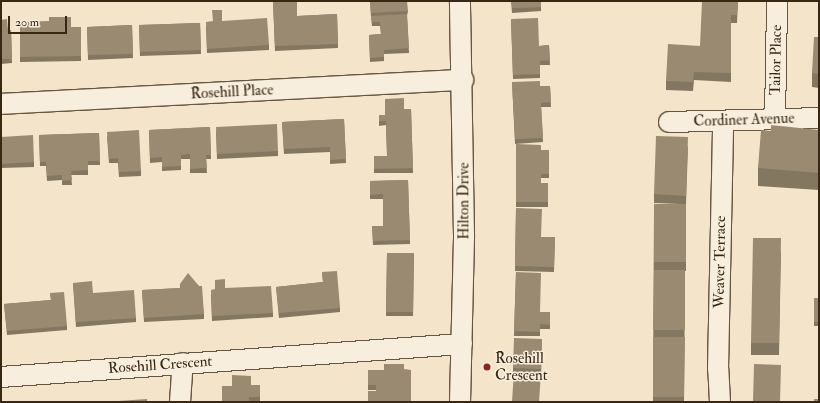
<!DOCTYPE html>
<html>
<head>
<meta charset="utf-8">
<style>
  body { margin:0 }
  #map { position:relative; width:820px; height:403px; overflow:hidden; background:#f4e5ca; font-family:"IM FELL Double Pica",serif }
  div>[style] { position:absolute }
  .roads { filter:drop-shadow(1px 0 #675640) drop-shadow(-1px 0 #675640) drop-shadow(0 1px #675640) drop-shadow(0 -1px #675640) }
  .minor>* { height:20px; margin:-10px; padding:0 10px; transform-origin:10px; border-radius:10px; background:#f8eedd }
  .wall>* { inset:0; background:#847762 }
  .building>* { inset:0; background:#9a8a72 }
  .dots>* { width:11px; height:11px; translate:-50% -50%; box-sizing:border-box; border:2px solid #f8eedd; border-radius:50% }
  span { translate:-50% -50%; white-space:nowrap; text-align:center; line-height:1.15; -webkit-text-stroke:3px #f8eedd; paint-order:stroke }
  .street-label { font-size:15px; color:#382712 }
  .poi-label { font-size:15px; color:#382712 }
  .left { translate:0 -50%; text-align:left }
  .frame { position:absolute; inset:0; border:2px solid #382712; pointer-events:none }
  .scale { position:absolute; left:8px; top:16px; width:59px; height:18px; box-sizing:border-box; border:2px solid #382712; border-top:0; padding-left:5px; font-size:12px; line-height:14px; white-space:nowrap; color:#382712; -webkit-text-stroke:3px #f8eedd; paint-order:stroke }
</style>
</head>
<body>
<div id="map">
  <div class="roads">
    <div class="minor">
      <div style="left:1px;top:104px;width:463px;rotate:-3deg"></div>
      <div style="left:775px;top:119px;width:118px;rotate:-89deg"></div>
      <div style="left:669px;top:122px;width:150px;rotate:-1.5deg"></div>
      <div style="left:1px;top:377px;width:462px;rotate:-4.1deg"></div>
      <div style="left:180px;top:402px;width:39px;rotate:-86deg"></div>
      <div style="left:460px;top:402px;width:167px;rotate:-88.6deg"></div>
      <div style="left:464px;top:235px;width:234px;rotate:-91deg"></div>
      <div style="left:720px;top:402px;width:33px;rotate:-93deg"></div>
      <div style="left:718px;top:369px;width:248px;rotate:-88.8deg"></div>
    </div>
  </div>
  <div class="wall">
    <div style="clip-path:polygon(370px 1px,408px 11px,407px 16px,409px 53px,384px 54px,384px 61px,370px 62px,369px 35px,381px 34px,380px 26px,372px 26px,371px 17px)"></div>
    <div style="clip-path:polygon(511px 1px,541px 1px,541px 11px,512px 13px)"></div>
    <div style="clip-path:polygon(738px 1px,737px 23px,731px 23px,731px 82px,694px 80px,693px 91px,666px 90px,666px 81px,700px 46px)"></div>
    <div style="clip-path:polygon(273px 2px,297px 16px,337px 14px,338px 48px,275px 51px)"></div>
    <div style="clip-path:polygon(511px 19px,539px 46px,549px 45px,550px 65px,540px 65px,540px 78px,513px 79px)"></div>
    <div style="clip-path:polygon(1px 20px,8px 30px,11px 30px,12px 63px,1px 64px)"></div>
    <div style="clip-path:polygon(222px 21px,269px 45px,269px 50px,207px 53px,206px 26px)"></div>
    <div style="clip-path:polygon(20px 22px,71px 27px,81px 27px,81px 61px,20px 62px)"></div>
    <div style="clip-path:polygon(200px 23px,201px 54px,140px 56px,139px 25px)"></div>
    <div style="clip-path:polygon(132px 25px,133px 58px,88px 60px,87px 27px)"></div>
    <div style="clip-path:polygon(819px 37px,819px 88px,812px 87px,812px 73px)"></div>
    <div style="clip-path:polygon(512px 82px,540px 86px,550px 86px,551px 107px,541px 107px,543px 142px,515px 144px)"></div>
    <div style="clip-path:polygon(404px 109px,411px 109px,413px 173px,374px 173px,374px 156px,387px 156px,386px 125px,379px 126px,379px 115px,385px 115px)"></div>
    <div style="clip-path:polygon(344px 119px,346px 163px,330px 164px,330px 152px,284px 154px,282px 122px)"></div>
    <div style="clip-path:polygon(210px 127px,211px 159px,206px 159px,207px 173px,190px 173px,190px 159px,181px 159px,181px 170px,162px 171px,162px 162px,150px 163px,149px 130px)"></div>
    <div style="clip-path:polygon(819px 130px,819px 190px,758px 186px,758px 168px,771px 131px)"></div>
    <div style="clip-path:polygon(216px 131px,278px 151px,278px 156px,217px 159px)"></div>
    <div style="clip-path:polygon(99px 133px,100px 165px,88px 165px,88px 175px,71px 175px,72px 185px,62px 185px,62px 180px,47px 181px,46px 166px,40px 166px,39px 135px)"></div>
    <div style="clip-path:polygon(107px 136px,141px 171px,141px 176px,119px 177px,118px 163px,109px 163px)"></div>
    <div style="clip-path:polygon(1px 137px,34px 162px,34px 167px,1px 168px)"></div>
    <div style="clip-path:polygon(516px 144px,541px 150px,549px 150px,549px 178px,541px 178px,541px 183px,548px 183px,548px 207px,516px 207px)"></div>
    <div style="clip-path:polygon(688px 146px,686px 204px,686px 271px,685px 271px,684px 402px,653px 402px,654px 204px,679px 204px,654px 203px,654px 194px)"></div>
    <div style="clip-path:polygon(408px 180px,410px 244px,373px 245px,372px 226px,383px 226px,383px 199px,370px 199px,370px 181px)"></div>
    <div style="clip-path:polygon(516px 208px,541px 237px,555px 237px,554px 272px,515px 271px)"></div>
    <div style="clip-path:polygon(781px 250px,779px 355px,751px 355px,751px 343px)"></div>
    <div style="clip-path:polygon(387px 253px,414px 253px,413px 316px,386px 316px)"></div>
    <div style="clip-path:polygon(322px 272px,340px 308px,340px 312px,279px 318px,276px 287px,323px 282px)"></div>
    <div style="clip-path:polygon(516px 272px,540px 312px,550px 312px,550px 329px,540px 329px,540px 336px,514px 336px)"></div>
    <div style="clip-path:polygon(73px 283px,93px 293px,136px 318px,136px 322px,76px 327px)"></div>
    <div style="clip-path:polygon(180px 284px,199px 286px,204px 314px,204px 319px,144px 322px,142px 290px,180px 288px)"></div>
    <div style="clip-path:polygon(225px 288px,273px 313px,273px 317px,212px 321px,211px 294px)"></div>
    <div style="clip-path:polygon(50px 293px,67px 326px,67px 330px,7px 335px,4px 304px,51px 300px)"></div>
    <div style="clip-path:polygon(814px 298px,819px 298px,819px 326px,814px 326px)"></div>
    <div style="clip-path:polygon(542px 339px,541px 377px,513px 373px,513px 368px)"></div>
    <div style="clip-path:polygon(404px 364px,376px 391px,376px 390px,368px 390px,368px 370px,384px 370px)"></div>
    <div style="clip-path:polygon(251px 385px,260px 385px,260px 402px,249px 401px,232px 386px)"></div>
  </div>
  <div class="building">
    <div style="clip-path:polygon(297px 1px,297px 16px,337px 14px,338px 44px,275px 46px,273px 2px)"></div>
    <div style="clip-path:polygon(370px 1px,407px 1px,408px 11px,371px 13px)"></div>
    <div style="clip-path:polygon(512px 1px,541px 1px,541px 7px,512px 8px)"></div>
    <div style="clip-path:polygon(702px 1px,738px 1px,737px 15px,731px 15px,731px 73px,694px 72px,693px 82px,666px 81px,668px 44px,700px 46px)"></div>
    <div style="clip-path:polygon(212px 10px,222px 10px,222px 21px,267px 18px,269px 45px,207px 49px,206px 22px,213px 21px)"></div>
    <div style="clip-path:polygon(407px 14px,409px 48px,384px 50px,384px 57px,370px 58px,369px 35px,381px 34px,380px 22px,372px 22px,371px 16px)"></div>
    <div style="clip-path:polygon(49px 17px,71px 17px,71px 27px,81px 27px,81px 56px,20px 57px,20px 22px,49px 21px)"></div>
    <div style="clip-path:polygon(538px 18px,539px 46px,549px 45px,550px 60px,540px 61px,540px 74px,513px 75px,511px 19px)"></div>
    <div style="clip-path:polygon(7px 19px,8px 30px,11px 30px,12px 59px,1px 59px,1px 20px)"></div>
    <div style="clip-path:polygon(200px 23px,201px 50px,140px 52px,139px 25px)"></div>
    <div style="clip-path:polygon(132px 25px,133px 54px,88px 55px,87px 27px)"></div>
    <div style="clip-path:polygon(814px 37px,819px 37px,819px 74px,812px 73px)"></div>
    <div style="clip-path:polygon(540px 81px,540px 86px,550px 86px,551px 102px,541px 103px,543px 138px,515px 139px,512px 82px)"></div>
    <div style="clip-path:polygon(404px 98px,404px 109px,411px 109px,413px 168px,374px 169px,374px 156px,387px 156px,386px 121px,379px 121px,379px 115px,385px 115px,385px 99px)"></div>
    <div style="clip-path:polygon(344px 119px,346px 159px,330px 160px,330px 147px,284px 149px,282px 122px)"></div>
    <div style="clip-path:polygon(277px 124px,278px 151px,217px 154px,216px 127px)"></div>
    <div style="clip-path:polygon(771px 125px,819px 130px,819px 173px,758px 168px,761px 130px,771px 131px)"></div>
    <div style="clip-path:polygon(210px 127px,211px 155px,206px 155px,207px 168px,190px 169px,190px 154px,181px 155px,181px 166px,162px 167px,162px 157px,150px 158px,149px 130px)"></div>
    <div style="clip-path:polygon(139px 130px,141px 171px,119px 172px,118px 158px,109px 159px,107px 132px)"></div>
    <div style="clip-path:polygon(99px 133px,100px 161px,88px 161px,88px 170px,71px 171px,72px 180px,62px 181px,62px 175px,47px 176px,46px 162px,40px 162px,39px 135px)"></div>
    <div style="clip-path:polygon(33px 135px,34px 162px,1px 164px,1px 137px)"></div>
    <div style="clip-path:polygon(656px 136px,688px 137px,686px 196px,654px 194px)"></div>
    <div style="clip-path:polygon(516px 144px,541px 145px,541px 150px,549px 150px,549px 174px,541px 174px,541px 183px,548px 183px,548px 202px,516px 202px)"></div>
    <div style="clip-path:polygon(408px 180px,410px 240px,373px 241px,372px 226px,383px 226px,383px 194px,370px 195px,370px 181px)"></div>
    <div style="clip-path:polygon(654px 204px,686px 204px,686px 262px,654px 262px)"></div>
    <div style="clip-path:polygon(516px 208px,542px 209px,541px 237px,555px 237px,554px 267px,515px 266px)"></div>
    <div style="clip-path:polygon(753px 238px,781px 238px,779px 343px,751px 343px)"></div>
    <div style="clip-path:polygon(387px 253px,414px 253px,413px 312px,386px 312px)"></div>
    <div style="clip-path:polygon(654px 270px,685px 270px,685px 330px,653px 330px)"></div>
    <div style="clip-path:polygon(337px 271px,340px 308px,279px 313px,276px 287px,323px 282px,322px 272px)"></div>
    <div style="clip-path:polygon(516px 272px,541px 273px,540px 312px,550px 312px,550px 325px,540px 324px,540px 332px,514px 331px)"></div>
    <div style="clip-path:polygon(188px 273px,199px 286px,202px 286px,204px 314px,144px 318px,142px 290px,181px 288px,180px 284px)"></div>
    <div style="clip-path:polygon(225px 279px,225px 288px,271px 286px,273px 313px,212px 316px,211px 290px,215px 289px,215px 280px)"></div>
    <div style="clip-path:polygon(92px 281px,93px 293px,134px 290px,136px 318px,76px 322px,73px 283px)"></div>
    <div style="clip-path:polygon(64px 292px,67px 326px,7px 331px,4px 304px,51px 300px,50px 293px)"></div>
    <div style="clip-path:polygon(814px 298px,819px 298px,819px 322px,814px 322px)"></div>
    <div style="clip-path:polygon(653px 337px,685px 337px,684px 397px,653px 397px)"></div>
    <div style="clip-path:polygon(514px 338px,542px 339px,541px 369px,513px 368px)"></div>
    <div style="clip-path:polygon(384px 364px,404px 364px,404px 369px,411px 370px,411px 402px,368px 402px,368px 391px,376px 391px,376px 385px,368px 385px,368px 370px,384px 370px)"></div>
    <div style="clip-path:polygon(754px 364px,781px 365px,780px 402px,753px 402px)"></div>
    <div style="clip-path:polygon(514px 371px,541px 372px,539px 402px,512px 402px)"></div>
    <div style="clip-path:polygon(232px 375px,251px 376px,251px 385px,260px 385px,260px 397px,249px 397px,249px 402px,222px 402px,222px 386px,232px 386px)"></div>
    <div style="clip-path:polygon(147px 399px,147px 402px,104px 402px)"></div>
    <div style="clip-path:polygon(814px 399px,819px 399px,819px 402px,814px 402px)"></div>
  </div>
  <div class="dots">
    <div style="left:487px;top:367px;background:#8f2418"></div>
  </div>
  <div class="street-label">
    <span style="left:776px;top:60px;rotate:-89deg">Tailor Place</span>
    <span style="left:232px;top:92px;rotate:-3deg">Rosehill Place</span>
    <span style="left:744px;top:120px;rotate:-2deg">Cordiner Avenue</span>
    <span style="left:464px;top:201px;rotate:-90deg">Hilton Drive</span>
    <span style="left:720px;top:262px;rotate:-89deg">Weaver Terrace</span>
    <span style="left:160px;top:365px;rotate:-4deg">Rosehill Crescent</span>
  </div>
  <div class="poi-label">
    <span class="left" style="left:495px;top:367px">Rosehill<br>Crescent</span>
  </div>
  <div class="frame"></div>
  <div class="scale">20 m</div>
</div>
</body>
</html>
